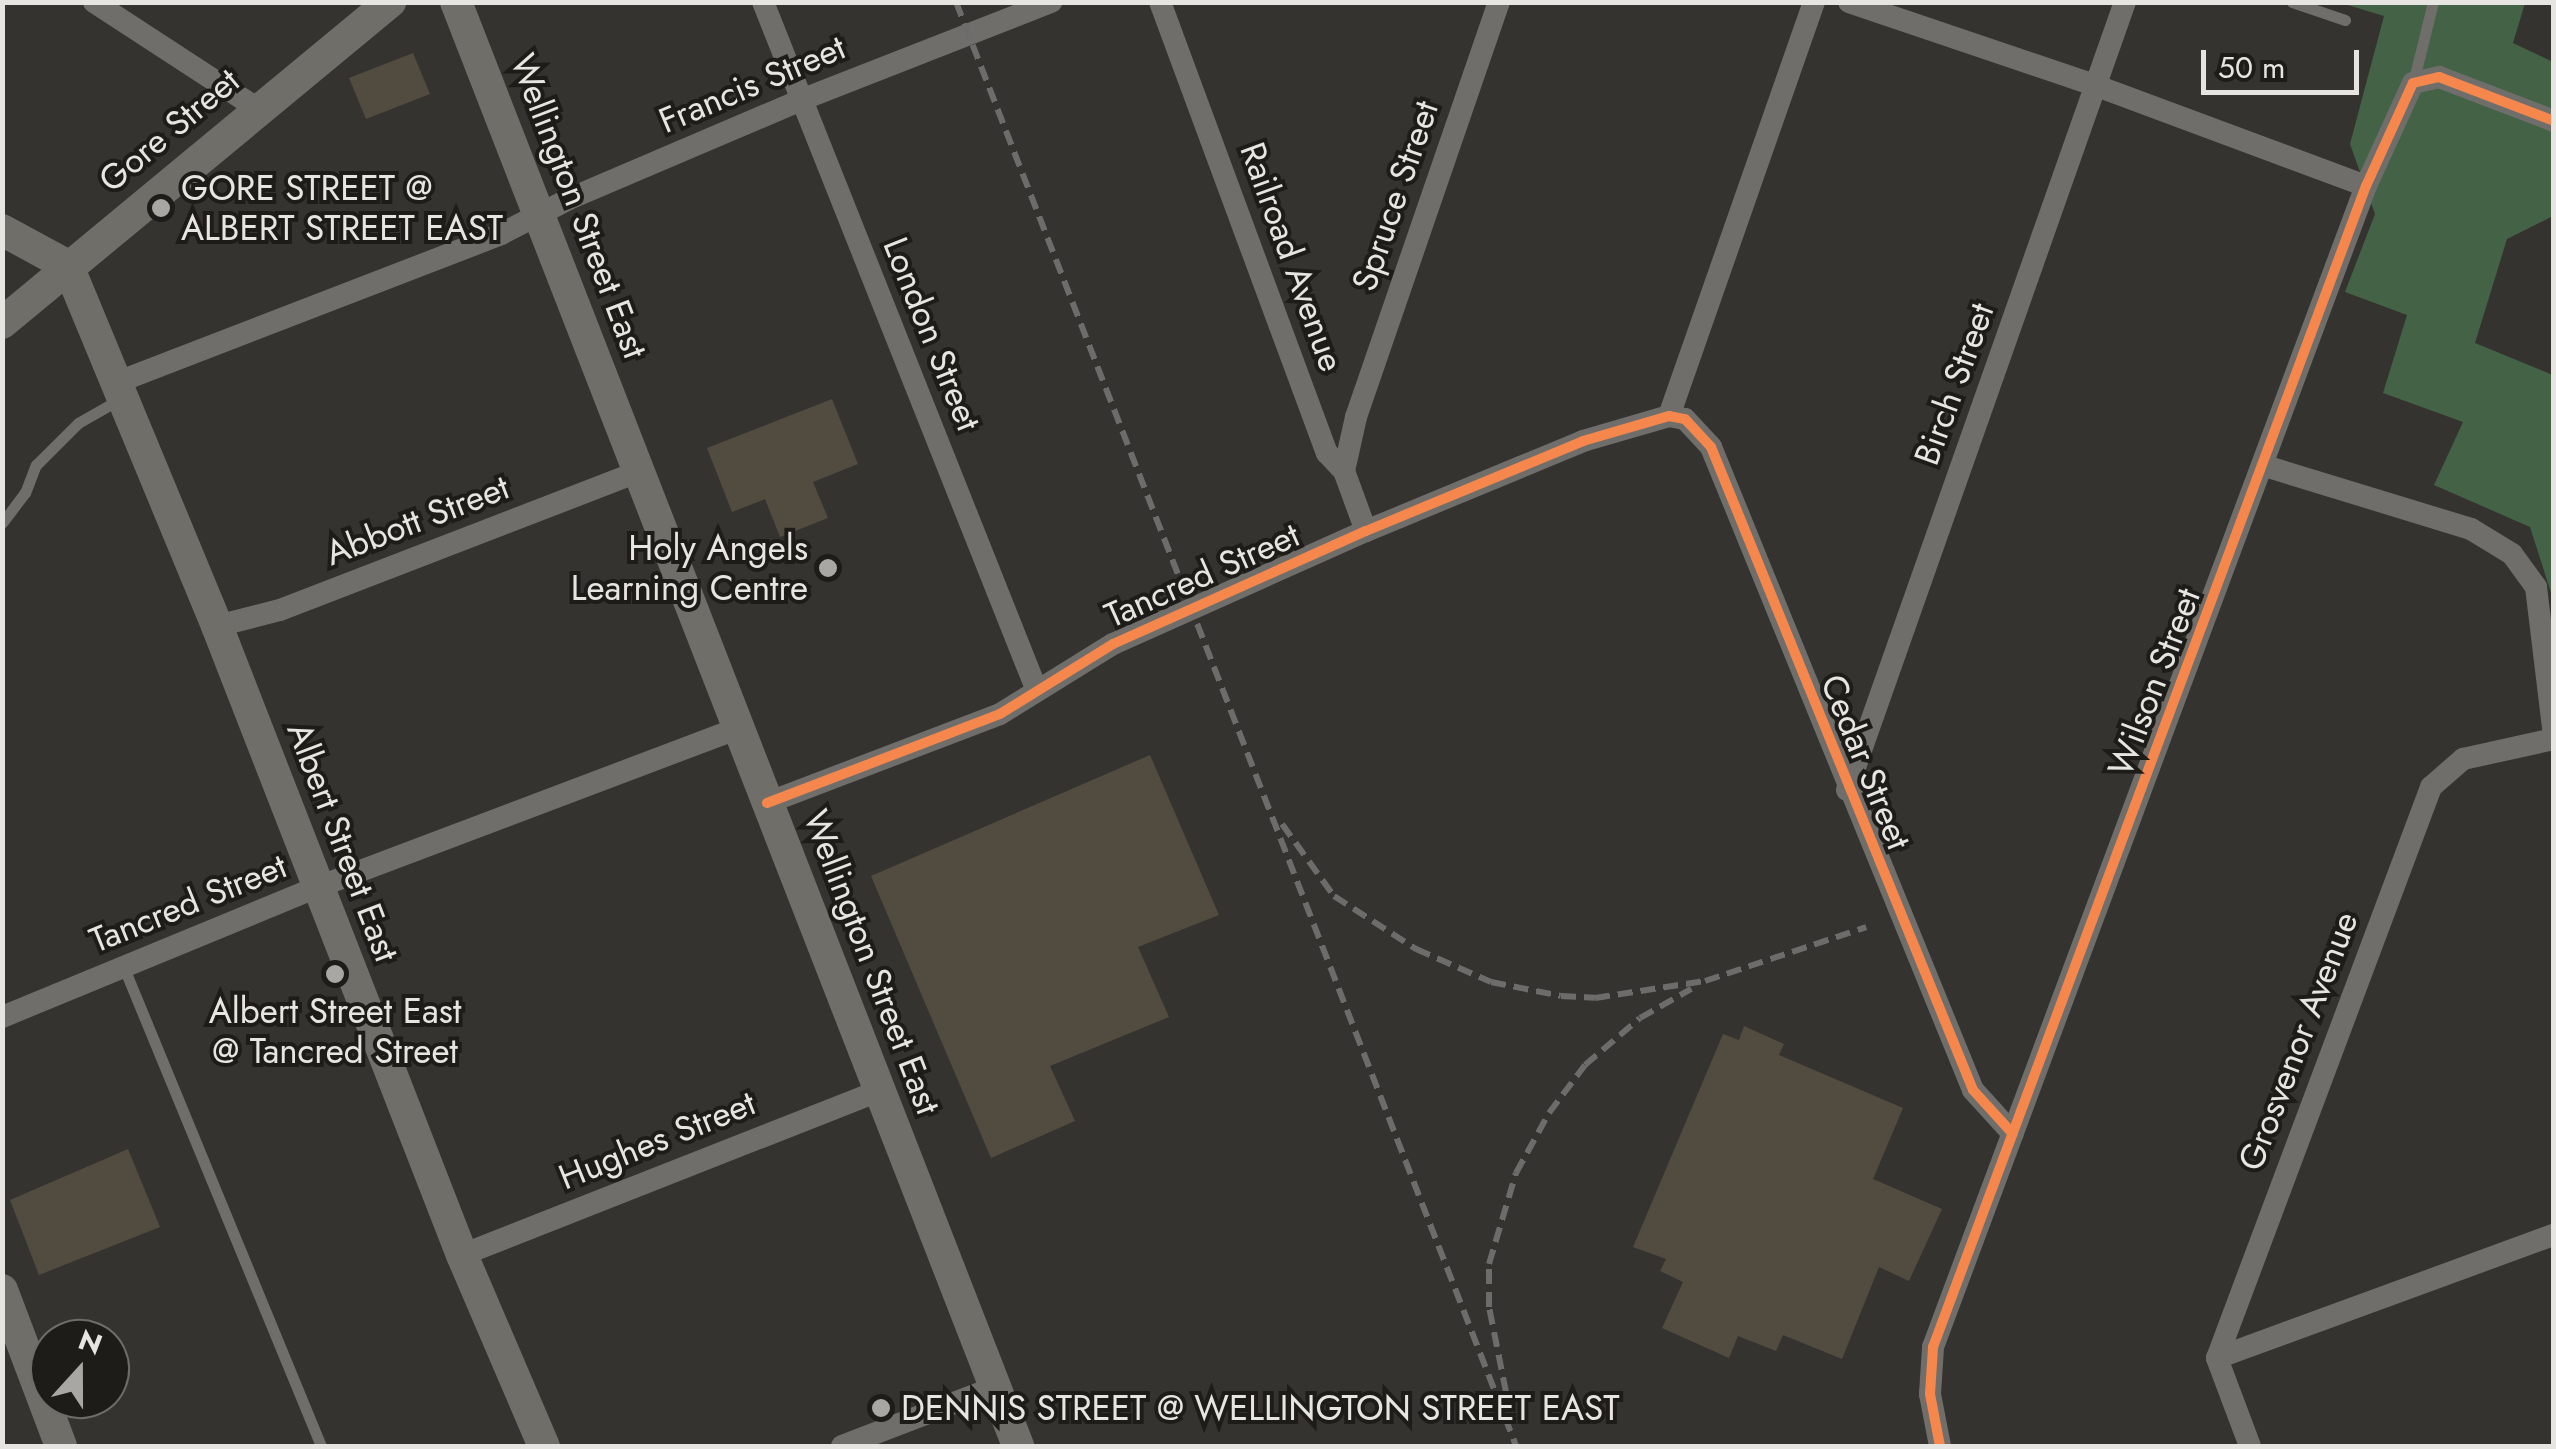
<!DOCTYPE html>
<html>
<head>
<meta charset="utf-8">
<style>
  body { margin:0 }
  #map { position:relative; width:2556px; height:1449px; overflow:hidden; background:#353330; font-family:Jost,sans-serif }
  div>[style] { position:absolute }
  .green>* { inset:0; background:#446246 }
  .building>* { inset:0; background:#514c3f }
  .lane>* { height:11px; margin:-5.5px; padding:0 5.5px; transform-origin:5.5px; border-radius:5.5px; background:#6f6e6b }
  .street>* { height:22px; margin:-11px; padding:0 11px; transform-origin:11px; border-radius:11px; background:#6f6e6b }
  .secondary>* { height:32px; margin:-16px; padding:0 16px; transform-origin:16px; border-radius:16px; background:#706e68 }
  .rail>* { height:6px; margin-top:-3px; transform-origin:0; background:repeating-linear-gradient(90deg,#6d6c6a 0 15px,transparent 0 23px) }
  .cycleway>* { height:10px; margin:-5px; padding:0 5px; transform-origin:5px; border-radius:5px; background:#f5874c }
  .dots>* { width:28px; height:28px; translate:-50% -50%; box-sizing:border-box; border:5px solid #1d1c19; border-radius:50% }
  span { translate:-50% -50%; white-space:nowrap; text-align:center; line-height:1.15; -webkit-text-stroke:8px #1d1c19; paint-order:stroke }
  .street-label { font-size:35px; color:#e7e5e1 }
  .poi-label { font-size:35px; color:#e7e5e1 }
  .left { translate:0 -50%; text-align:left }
  .right { translate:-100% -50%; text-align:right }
  .frame { position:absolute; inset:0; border:5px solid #e7e5e1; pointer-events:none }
  .north { position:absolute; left:30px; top:1319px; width:100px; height:100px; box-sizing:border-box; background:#1d1c19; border:2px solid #6e6c69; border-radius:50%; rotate:21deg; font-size:28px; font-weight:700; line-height:40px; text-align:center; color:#e7e5e1 }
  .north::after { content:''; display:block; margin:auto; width:35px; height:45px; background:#a9a7a3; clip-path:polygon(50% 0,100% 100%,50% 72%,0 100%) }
  .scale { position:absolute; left:2201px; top:50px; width:158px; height:45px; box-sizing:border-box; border:5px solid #e7e5e1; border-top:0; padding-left:12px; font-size:30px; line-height:35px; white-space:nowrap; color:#e7e5e1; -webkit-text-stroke:8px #1d1c19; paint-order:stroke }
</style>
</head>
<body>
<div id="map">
  <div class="green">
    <div style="clip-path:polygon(2341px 3px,2525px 3px,2513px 43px,2553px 62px,2553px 216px,2507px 239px,2475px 343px,2553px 375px,2553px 599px,2530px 527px,2434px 485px,2463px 422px,2383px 393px,2407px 315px,2345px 292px,2375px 214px,2350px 144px,2384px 16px)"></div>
  </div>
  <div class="building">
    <div style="clip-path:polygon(413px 53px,430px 94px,366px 119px,349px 78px)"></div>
    <div style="clip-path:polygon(832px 399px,858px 464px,813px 482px,828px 518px,780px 537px,765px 499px,732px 512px,707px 448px)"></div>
    <div style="clip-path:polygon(1150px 755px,1219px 915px,1138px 947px,1169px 1017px,1050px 1066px,1075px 1121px,991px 1158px,871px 876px)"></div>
    <div style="clip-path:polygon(1744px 1026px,1784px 1044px,1779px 1055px,1903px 1108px,1873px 1179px,1942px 1209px,1909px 1281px,1879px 1267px,1842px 1359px,1783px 1335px,1776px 1351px,1738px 1336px,1729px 1358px,1662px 1328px,1683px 1282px,1660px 1271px,1666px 1259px,1633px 1247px,1723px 1034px,1739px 1040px)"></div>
    <div style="clip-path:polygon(128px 1149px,160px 1227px,39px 1275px,10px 1200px)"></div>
  </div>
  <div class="lane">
    <div style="left:2292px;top:2px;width:56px;rotate:18.8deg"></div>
    <div style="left:2413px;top:83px;width:83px;rotate:-76.1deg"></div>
    <div style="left:2px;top:523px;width:38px;rotate:-53deg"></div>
    <div style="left:25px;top:493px;width:30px;rotate:-69deg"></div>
    <div style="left:36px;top:465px;width:59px;rotate:-45deg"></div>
    <div style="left:78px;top:423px;width:48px;rotate:-29.7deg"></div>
    <div style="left:124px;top:968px;width:517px;rotate:67.6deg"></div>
  </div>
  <div class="street">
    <div style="left:94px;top:2px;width:196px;rotate:33.1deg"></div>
    <div style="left:763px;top:2px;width:741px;rotate:68.31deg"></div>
    <div style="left:1160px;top:2px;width:481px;rotate:69.7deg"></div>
    <div style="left:1327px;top:453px;width:25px;rotate:47deg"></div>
    <div style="left:1344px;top:471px;width:64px;rotate:69.9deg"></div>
    <div style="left:1849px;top:2px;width:262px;rotate:18.7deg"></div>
    <div style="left:2097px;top:86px;width:287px;rotate:20.4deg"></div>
    <div style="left:118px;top:382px;width:411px;rotate:-21.1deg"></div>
    <div style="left:501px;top:234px;width:76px;rotate:-27.2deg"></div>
    <div style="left:569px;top:199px;width:252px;rotate:-23.1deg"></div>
    <div style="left:801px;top:100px;width:269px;rotate:-21.4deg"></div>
    <div style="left:1669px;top:416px;width:439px;rotate:-70.7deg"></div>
    <div style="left:2265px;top:466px;width:215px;rotate:17deg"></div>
    <div style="left:2471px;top:529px;width:48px;rotate:31.4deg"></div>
    <div style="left:2512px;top:554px;width:41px;rotate:54deg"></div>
    <div style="left:2536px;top:587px;width:150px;rotate:83.1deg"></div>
    <div style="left:1344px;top:471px;width:55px;rotate:-77.5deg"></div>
    <div style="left:1356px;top:417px;width:439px;rotate:-71deg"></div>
    <div style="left:217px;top:626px;width:65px;rotate:-14.3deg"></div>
    <div style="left:280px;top:610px;width:386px;rotate:-21.1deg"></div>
    <div style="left:1847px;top:790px;width:836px;rotate:-70.57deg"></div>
    <div style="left:767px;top:803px;width:249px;rotate:-20.9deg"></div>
    <div style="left:1000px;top:714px;width:133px;rotate:-31.8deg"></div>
    <div style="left:1113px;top:644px;width:277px;rotate:-24.1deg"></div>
    <div style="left:1366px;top:531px;width:235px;rotate:-22.5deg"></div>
    <div style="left:1583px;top:441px;width:90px;rotate:-16.2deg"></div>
    <div style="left:1669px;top:416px;width:16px;rotate:11deg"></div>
    <div style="left:1685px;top:419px;width:38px;rotate:47deg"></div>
    <div style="left:1711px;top:447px;width:694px;rotate:67.83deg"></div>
    <div style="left:1973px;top:1090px;width:59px;rotate:47.7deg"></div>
    <div style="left:2px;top:1017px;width:342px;rotate:-22.4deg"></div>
    <div style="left:318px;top:887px;width:448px;rotate:-20.7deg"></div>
    <div style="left:462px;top:1255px;width:447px;rotate:-21.5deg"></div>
    <div style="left:2217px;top:1358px;width:359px;rotate:-20.1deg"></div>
    <div style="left:842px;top:1446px;width:165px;rotate:-21deg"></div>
    <div style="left:1940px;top:1446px;width:53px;rotate:-100.9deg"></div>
    <div style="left:1930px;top:1394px;width:47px;rotate:-86.3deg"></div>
    <div style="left:1933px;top:1347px;width:1239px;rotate:-69.55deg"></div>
    <div style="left:2366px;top:186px;width:113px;rotate:-65.5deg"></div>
    <div style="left:2413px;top:83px;width:27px;rotate:-13deg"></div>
    <div style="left:2439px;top:77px;width:123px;rotate:20.9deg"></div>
    <div style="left:2250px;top:1446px;width:94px;rotate:-110.6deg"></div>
    <div style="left:2217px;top:1358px;width:610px;rotate:-69.45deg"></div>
    <div style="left:2431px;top:787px;width:43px;rotate:-41.2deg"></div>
    <div style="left:2463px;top:759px;width:93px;rotate:-12.4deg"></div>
  </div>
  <div class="secondary">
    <div style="left:456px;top:2px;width:1550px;rotate:68.73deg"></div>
    <div style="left:2px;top:230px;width:75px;rotate:28.6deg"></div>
    <div style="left:68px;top:266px;width:390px;rotate:67.5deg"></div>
    <div style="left:217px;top:626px;width:675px;rotate:68.72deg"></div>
    <div style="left:462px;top:1255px;width:208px;rotate:66.8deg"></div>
    <div style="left:2px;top:323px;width:504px;rotate:-39.6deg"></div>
    <div style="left:2px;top:1290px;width:167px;rotate:69.3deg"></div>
  </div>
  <div class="rail">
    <div style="left:956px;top:2px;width:1549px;rotate:68.8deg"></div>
    <div style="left:1282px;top:824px;width:89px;rotate:54.2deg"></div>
    <div style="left:1334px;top:896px;width:98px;rotate:32.9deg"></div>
    <div style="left:1416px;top:949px;width:82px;rotate:23.7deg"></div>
    <div style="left:1491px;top:982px;width:71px;rotate:11.3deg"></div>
    <div style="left:1561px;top:996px;width:34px;rotate:3deg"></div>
    <div style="left:1595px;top:998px;width:111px;rotate:-8.8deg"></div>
    <div style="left:1705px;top:981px;width:170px;rotate:-18.5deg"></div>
    <div style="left:1506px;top:1392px;width:87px;rotate:-101.3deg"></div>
    <div style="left:1489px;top:1307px;width:43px;rotate:-90deg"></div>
    <div style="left:1489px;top:1264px;width:95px;rotate:-73.5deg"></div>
    <div style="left:1516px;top:1173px;width:68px;rotate:-61.2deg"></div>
    <div style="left:1549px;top:1113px;width:60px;rotate:-53.1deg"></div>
    <div style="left:1585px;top:1065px;width:72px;rotate:-40.5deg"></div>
    <div style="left:1640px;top:1018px;width:59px;rotate:-29.6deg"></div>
  </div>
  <div class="cycleway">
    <div style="left:767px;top:803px;width:249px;rotate:-20.9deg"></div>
    <div style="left:1000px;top:714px;width:133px;rotate:-31.8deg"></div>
    <div style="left:1113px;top:644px;width:277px;rotate:-24.1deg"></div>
    <div style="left:1366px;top:531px;width:235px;rotate:-22.5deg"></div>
    <div style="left:1583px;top:441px;width:90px;rotate:-16.2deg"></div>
    <div style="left:1669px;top:416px;width:16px;rotate:11deg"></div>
    <div style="left:1685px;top:419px;width:38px;rotate:47deg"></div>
    <div style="left:1711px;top:447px;width:694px;rotate:67.83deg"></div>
    <div style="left:1973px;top:1090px;width:59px;rotate:47.7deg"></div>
    <div style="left:1940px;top:1446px;width:53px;rotate:-100.9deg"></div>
    <div style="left:1930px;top:1394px;width:47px;rotate:-86.3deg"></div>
    <div style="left:1933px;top:1347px;width:1239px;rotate:-69.55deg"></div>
    <div style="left:2366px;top:186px;width:113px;rotate:-65.5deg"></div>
    <div style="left:2413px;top:83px;width:27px;rotate:-13deg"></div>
    <div style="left:2439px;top:77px;width:123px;rotate:20.9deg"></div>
  </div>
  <div class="dots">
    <div style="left:161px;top:208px;background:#a9a7a3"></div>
    <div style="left:828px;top:568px;background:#a9a7a3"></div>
    <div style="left:335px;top:974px;background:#a9a7a3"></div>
    <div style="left:881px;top:1408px;background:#a9a7a3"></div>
  </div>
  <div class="street-label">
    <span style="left:752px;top:84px;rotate:-23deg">Francis Street</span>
    <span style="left:169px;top:130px;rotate:-40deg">Gore Street</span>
    <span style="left:1395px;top:196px;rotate:-71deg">Spruce Street</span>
    <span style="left:579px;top:206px;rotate:69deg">Wellington Street East</span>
    <span style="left:1292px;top:257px;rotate:70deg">Railroad Avenue</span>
    <span style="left:932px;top:334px;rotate:68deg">London Street</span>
    <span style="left:1954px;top:384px;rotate:-70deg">Birch Street</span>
    <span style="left:417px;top:520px;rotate:-21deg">Abbott Street</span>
    <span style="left:1202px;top:575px;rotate:-24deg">Tancred Street</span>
    <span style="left:2154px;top:682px;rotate:-69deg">Wilson Street</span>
    <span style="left:1866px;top:762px;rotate:68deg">Cedar Street</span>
    <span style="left:343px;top:842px;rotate:69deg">Albert Street East</span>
    <span style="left:188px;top:903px;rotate:-22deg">Tancred Street</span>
    <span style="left:872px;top:962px;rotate:69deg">Wellington Street East</span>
    <span style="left:2298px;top:1041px;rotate:-69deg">Grosvenor Avenue</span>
    <span style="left:657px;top:1140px;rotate:-22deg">Hughes Street</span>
  </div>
  <div class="poi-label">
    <span class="left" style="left:181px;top:208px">GORE STREET @<br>ALBERT STREET EAST</span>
    <span class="right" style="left:808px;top:568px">Holy Angels<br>Learning Centre</span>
    <span style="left:335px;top:1031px">Albert Street East<br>@ Tancred Street</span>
    <span class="left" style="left:901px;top:1408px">DENNIS STREET @ WELLINGTON STREET EAST</span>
  </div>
  <div class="frame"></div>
  <div class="north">N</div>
  <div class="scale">50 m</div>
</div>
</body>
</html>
